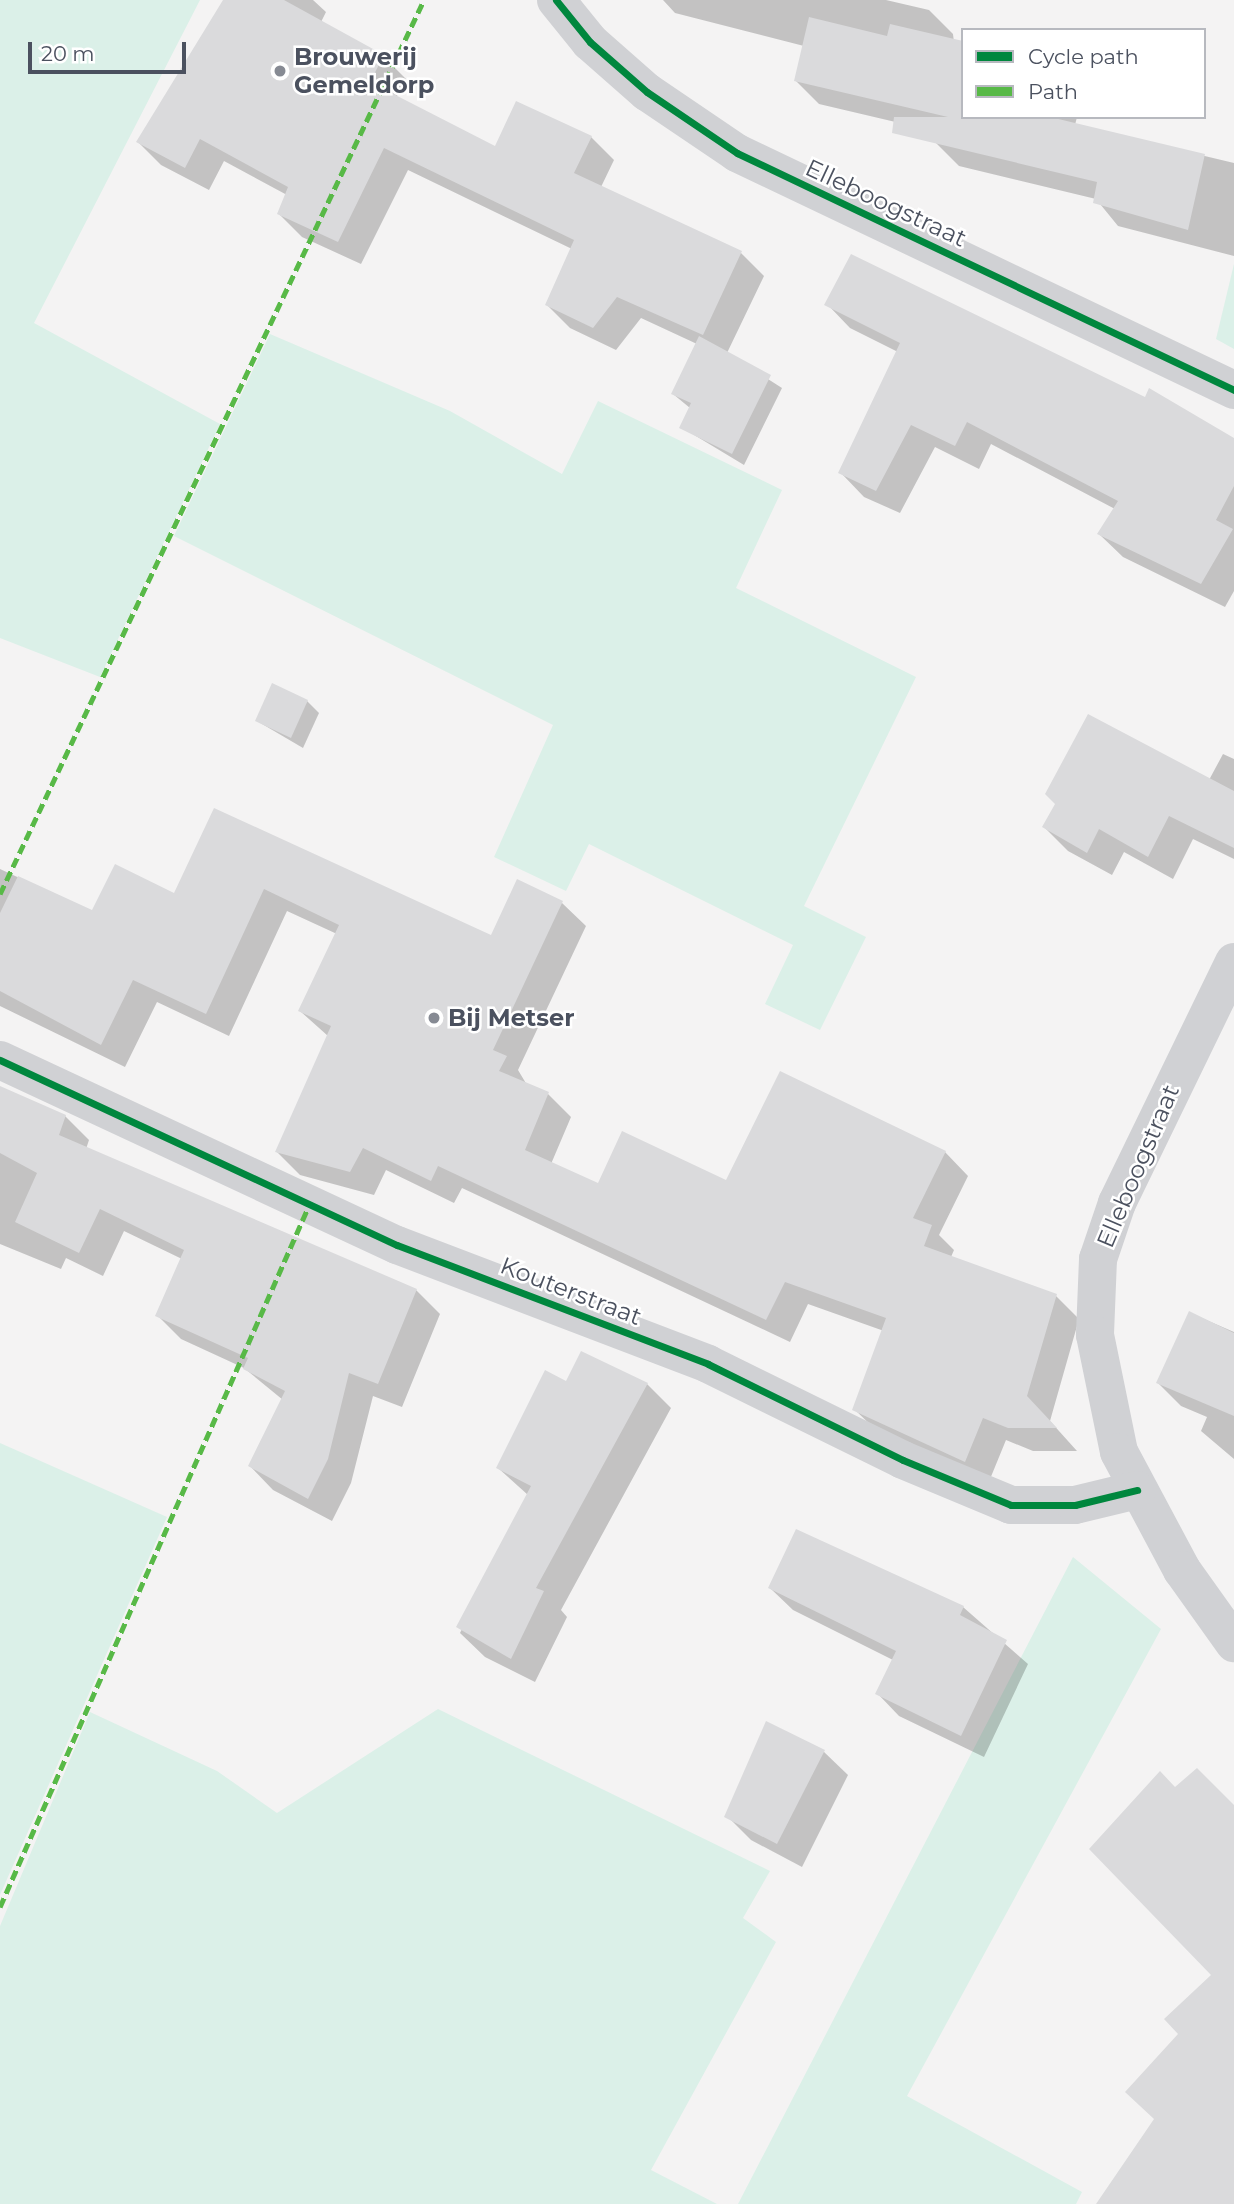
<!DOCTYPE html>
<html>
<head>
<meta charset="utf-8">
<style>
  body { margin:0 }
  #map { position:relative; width:1234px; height:2204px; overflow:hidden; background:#f4f3f3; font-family:Montserrat,sans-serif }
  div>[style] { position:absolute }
  .green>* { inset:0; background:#dbf0e8 }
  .shadow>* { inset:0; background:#0003 }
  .building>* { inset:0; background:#dadadc }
  .minor>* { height:38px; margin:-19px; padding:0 19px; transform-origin:19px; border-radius:19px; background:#d0d1d4 }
  .quiet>* { height:5px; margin-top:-2.5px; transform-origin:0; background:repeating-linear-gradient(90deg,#58b947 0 10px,transparent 0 15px) }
  .cycleway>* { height:7px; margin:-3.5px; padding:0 3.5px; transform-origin:3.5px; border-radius:3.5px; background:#00873e }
  .dots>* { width:19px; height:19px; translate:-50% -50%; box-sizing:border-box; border:4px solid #fff; border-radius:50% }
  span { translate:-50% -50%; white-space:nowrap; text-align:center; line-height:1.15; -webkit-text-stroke:5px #fff; paint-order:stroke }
  .poi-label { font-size:24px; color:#4b515f; font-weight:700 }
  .left { translate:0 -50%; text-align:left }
  .street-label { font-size:24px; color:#4b515f }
  .legend { position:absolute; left:961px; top:28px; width:245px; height:91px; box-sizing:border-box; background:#fff; border:2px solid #b7b9bf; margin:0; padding:9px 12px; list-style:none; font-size:21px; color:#4b515f }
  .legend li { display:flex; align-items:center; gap:14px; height:35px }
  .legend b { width:35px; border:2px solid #b7b9bf }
  .scale { position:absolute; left:28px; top:42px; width:158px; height:32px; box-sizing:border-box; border:4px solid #4b515f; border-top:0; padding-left:9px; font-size:21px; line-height:24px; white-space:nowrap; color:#4b515f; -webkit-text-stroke:5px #fff; paint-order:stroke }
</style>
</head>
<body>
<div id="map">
  <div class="green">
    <div style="clip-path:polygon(0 0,200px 0,34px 323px,220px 424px,100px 677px,0 638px)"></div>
    <div style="clip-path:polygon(1234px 264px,1234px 349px,1216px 339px)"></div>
    <div style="clip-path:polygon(270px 334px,450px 411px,562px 474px,598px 401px,782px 490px,736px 588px,916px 677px,804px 906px,866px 937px,820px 1030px,765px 1004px,793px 945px,589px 844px,566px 891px,494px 857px,553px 725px,174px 536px)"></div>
    <div style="clip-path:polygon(0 1443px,167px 1517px,0 1895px)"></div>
    <div style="clip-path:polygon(1073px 1557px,1161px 1629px,907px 2096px,1082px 2192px,1076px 2204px,738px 2204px)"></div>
    <div style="clip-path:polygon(438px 1709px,770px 1871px,743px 1918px,776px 1942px,651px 2170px,717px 2204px,0 2204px,0 1926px,90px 1712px,217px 1771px,277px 1813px)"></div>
  </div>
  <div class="shadow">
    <div style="clip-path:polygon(227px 0,313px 0,326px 12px,321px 22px,383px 56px,406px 79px,396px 98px,496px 149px,591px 137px,614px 160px,601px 187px,741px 253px,764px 276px,727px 353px,782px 388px,744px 465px,681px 427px,690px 408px,673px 394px,697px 344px,641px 318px,616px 350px,570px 328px,547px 305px,572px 249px,408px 170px,361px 264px,302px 237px,279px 214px,287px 195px,224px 161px,209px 190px,161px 165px,138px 142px)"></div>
    <div style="clip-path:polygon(663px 0,886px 0,929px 10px,953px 34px,963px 117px,1077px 117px,1075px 125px,1234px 163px,1234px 256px,1118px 226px,1096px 199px,959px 166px,936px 143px,938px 132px,819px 104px,796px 81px,804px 46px,675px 13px)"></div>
    <div style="clip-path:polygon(827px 304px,1145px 399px,1234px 440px,1234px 591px,1225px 607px,1123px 557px,1099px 534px,1115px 509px,991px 444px,979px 469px,935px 447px,900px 513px,864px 497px,841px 473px,898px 352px,850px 328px)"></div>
    <div style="clip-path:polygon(307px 701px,319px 713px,303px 748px,257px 721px)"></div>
    <div style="clip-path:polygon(1223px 754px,1234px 759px,1234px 859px,1193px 839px,1173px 879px,1124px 852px,1112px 875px,1068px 851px,1044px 827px,1209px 780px)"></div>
    <div style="clip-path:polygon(215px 810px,492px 938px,518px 882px,562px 903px,586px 926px,518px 1070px,527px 1085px,548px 1094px,571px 1117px,551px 1164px,598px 1185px,727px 1183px,781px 1073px,945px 1152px,968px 1176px,939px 1235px,954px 1250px,951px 1257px,1056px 1296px,1079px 1319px,1050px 1421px,1077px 1451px,1033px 1451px,1006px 1440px,988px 1484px,878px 1432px,854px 1409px,884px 1331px,808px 1304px,790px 1342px,462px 1188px,454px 1203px,386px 1170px,374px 1195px,300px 1175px,277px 1152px,328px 1036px,300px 1011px,337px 934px,287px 911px,229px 1036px,157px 1002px,125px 1067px,0 1006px,0 869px,93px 912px,175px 895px)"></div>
    <div style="clip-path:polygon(0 1088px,65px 1116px,89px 1140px,86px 1149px,416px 1290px,440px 1314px,402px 1407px,373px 1396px,351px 1483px,332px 1521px,273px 1490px,250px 1466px,283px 1400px,244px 1368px,181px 1339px,157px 1315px,182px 1259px,124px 1231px,103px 1276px,66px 1258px,61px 1269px,0 1244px)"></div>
    <div style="clip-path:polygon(1190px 1313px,1234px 1332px,1234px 1459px,1201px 1431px,1207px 1417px,1181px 1406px,1158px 1383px)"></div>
    <div style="clip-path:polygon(567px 1383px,647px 1384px,671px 1408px,561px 1610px,567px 1617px,535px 1682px,485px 1657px,460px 1633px,528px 1495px,498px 1468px)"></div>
    <div style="clip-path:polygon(770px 1588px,963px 1607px,1028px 1664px,984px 1757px,899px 1716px,877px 1693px,893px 1660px,793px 1610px)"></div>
    <div style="clip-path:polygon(823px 1751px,848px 1775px,802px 1867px,751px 1840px,727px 1816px)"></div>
  </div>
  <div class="building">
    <div style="clip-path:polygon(223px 0,284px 0,384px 55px,370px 82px,495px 146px,516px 101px,592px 136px,574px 173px,742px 251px,703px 335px,617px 297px,593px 328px,545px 305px,574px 240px,384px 148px,338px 242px,277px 214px,288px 187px,200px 139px,185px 168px,136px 142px)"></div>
    <div style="clip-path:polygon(809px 17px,887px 36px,890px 24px,963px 41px,963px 117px,1050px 117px,1205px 154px,1188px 230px,1093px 203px,1097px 182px,892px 133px,894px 117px,948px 117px,794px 81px)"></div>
    <div style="clip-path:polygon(851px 254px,1145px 397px,1149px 388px,1234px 438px,1234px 486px,1216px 520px,1233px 529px,1201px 584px,1097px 534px,1118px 501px,967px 422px,955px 446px,911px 425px,876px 491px,838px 473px,900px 343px,824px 305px)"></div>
    <div style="clip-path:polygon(699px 336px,771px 375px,732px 454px,679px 428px,691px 403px,671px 394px)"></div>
    <div style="clip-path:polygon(272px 683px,308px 700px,291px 738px,255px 721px)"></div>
    <div style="clip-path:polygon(1088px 714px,1234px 791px,1234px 848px,1169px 816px,1148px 857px,1099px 829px,1087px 853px,1042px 827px,1055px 804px,1045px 794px)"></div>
    <div style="clip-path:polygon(214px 808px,491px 935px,517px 879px,563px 901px,493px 1050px,507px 1056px,499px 1071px,549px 1092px,525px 1150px,598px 1183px,622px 1131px,726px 1180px,780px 1071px,946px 1151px,913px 1218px,932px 1225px,924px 1246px,1057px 1294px,1027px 1396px,1057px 1428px,1008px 1428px,983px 1418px,965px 1462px,852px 1410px,886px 1318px,785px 1282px,766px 1320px,438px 1166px,431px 1181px,363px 1148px,350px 1172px,275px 1152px,331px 1026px,298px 1011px,339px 925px,264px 889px,206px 1014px,133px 980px,101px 1045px,0 991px,0 913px,18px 876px,92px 910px,115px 864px,174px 893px)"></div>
    <div style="clip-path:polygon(0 1086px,66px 1115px,59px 1135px,417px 1289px,378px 1384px,349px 1373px,328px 1459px,308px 1499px,248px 1466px,285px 1391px,243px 1369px,248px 1358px,155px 1316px,184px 1250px,100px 1209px,79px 1253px,15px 1222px,37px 1173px,0 1153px)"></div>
    <div style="clip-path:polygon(1189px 1311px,1234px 1333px,1234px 1416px,1156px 1383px)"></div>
    <div style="clip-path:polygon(581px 1351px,648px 1383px,536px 1588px,544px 1591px,511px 1659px,456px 1627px,531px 1486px,496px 1468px,545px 1370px,566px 1381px)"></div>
    <div style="clip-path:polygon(796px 1529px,964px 1606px,960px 1615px,1007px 1640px,961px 1736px,875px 1694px,896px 1651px,768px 1588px)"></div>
    <div style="clip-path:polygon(766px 1721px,825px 1750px,777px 1844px,724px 1817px)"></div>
    <div style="clip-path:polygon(1197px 1768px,1234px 1805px,1234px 2204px,1096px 2204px,1154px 2119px,1125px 2092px,1178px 2034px,1164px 2019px,1211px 1975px,1089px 1849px,1160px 1771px,1175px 1787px)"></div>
  </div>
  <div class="minor">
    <div style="left:556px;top:0;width:54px;rotate:51deg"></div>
    <div style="left:590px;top:42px;width:76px;rotate:41.3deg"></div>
    <div style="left:647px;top:92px;width:109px;rotate:34.1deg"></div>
    <div style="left:737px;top:153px;width:551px;rotate:25.49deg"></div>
    <div style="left:1234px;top:962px;width:268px;rotate:115.9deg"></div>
    <div style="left:1117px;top:1203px;width:59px;rotate:108.7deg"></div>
    <div style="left:1098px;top:1259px;width:76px;rotate:92.3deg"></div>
    <div style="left:1095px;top:1335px;width:119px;rotate:78.4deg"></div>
    <div style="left:1119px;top:1452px;width:134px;rotate:61.9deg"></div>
    <div style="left:1182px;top:1570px;width:90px;rotate:54.5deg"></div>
    <div style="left:0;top:1060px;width:438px;rotate:25deg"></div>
    <div style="left:397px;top:1245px;width:333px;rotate:20.9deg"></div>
    <div style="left:708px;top:1364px;width:217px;rotate:26.2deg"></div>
    <div style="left:903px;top:1460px;width:117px;rotate:22.6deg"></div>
    <div style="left:1011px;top:1505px;width:64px"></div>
    <div style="left:1075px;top:1505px;width:64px;rotate:-13.6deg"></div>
  </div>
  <div class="quiet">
    <div style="left:0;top:894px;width:989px;rotate:-64.63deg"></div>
    <div style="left:0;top:1907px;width:771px;rotate:-66.23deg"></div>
  </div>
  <div class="cycleway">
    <div style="left:556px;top:0;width:54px;rotate:51deg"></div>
    <div style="left:590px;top:42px;width:76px;rotate:41.3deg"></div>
    <div style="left:647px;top:92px;width:109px;rotate:34.1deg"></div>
    <div style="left:737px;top:153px;width:551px;rotate:25.49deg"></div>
    <div style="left:0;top:1060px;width:438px;rotate:25deg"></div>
    <div style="left:397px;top:1245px;width:333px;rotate:20.9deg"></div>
    <div style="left:708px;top:1364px;width:217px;rotate:26.2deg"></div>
    <div style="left:903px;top:1460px;width:117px;rotate:22.6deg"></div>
    <div style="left:1011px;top:1505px;width:64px"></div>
    <div style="left:1075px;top:1505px;width:64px;rotate:-13.6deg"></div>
  </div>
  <div class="dots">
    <div style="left:280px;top:71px;background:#868a93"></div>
    <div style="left:434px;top:1018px;background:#868a93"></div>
  </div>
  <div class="poi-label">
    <span class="left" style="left:294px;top:71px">Brouwerij<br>Gemeldorp</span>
    <span class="left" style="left:448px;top:1018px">Bij Metser</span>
  </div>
  <div class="street-label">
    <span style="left:886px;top:203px;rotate:25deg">Elleboogstraat</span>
    <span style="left:1138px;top:1166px;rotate:-67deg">Elleboogstraat</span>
    <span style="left:571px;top:1291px;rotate:21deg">Kouterstraat</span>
  </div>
  <ul class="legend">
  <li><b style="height:9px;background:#00873e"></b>Cycle path</li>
  <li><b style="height:9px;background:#58b947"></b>Path</li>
  </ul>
  <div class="scale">20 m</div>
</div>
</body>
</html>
